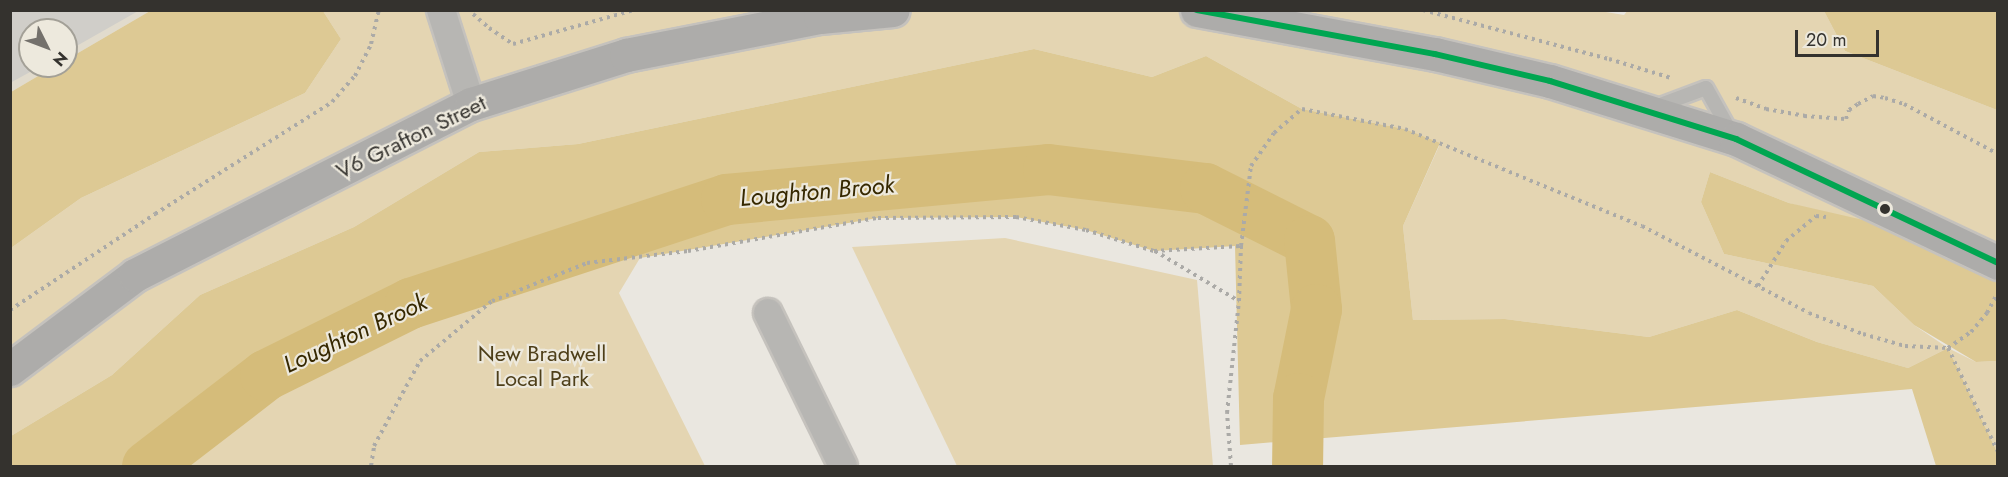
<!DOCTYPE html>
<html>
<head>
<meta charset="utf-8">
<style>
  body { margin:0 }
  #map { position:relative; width:2008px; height:477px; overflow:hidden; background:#eae7e0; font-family:Jost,sans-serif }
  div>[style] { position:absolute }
  .built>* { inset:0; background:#e1dbcd }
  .green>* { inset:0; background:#e4d5b2 }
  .forest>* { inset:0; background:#ddc994 }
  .river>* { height:51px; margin:-25.5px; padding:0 25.5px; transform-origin:25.5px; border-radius:25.5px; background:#d5bc7a }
  .building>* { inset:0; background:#d0cec9 }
  .path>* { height:4px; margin-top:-2px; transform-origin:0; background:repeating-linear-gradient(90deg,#abaaa7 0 3px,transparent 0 7.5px) }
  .roads { filter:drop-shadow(2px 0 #c5c2bd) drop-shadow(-2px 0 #c5c2bd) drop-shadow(0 2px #c5c2bd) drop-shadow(0 -2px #c5c2bd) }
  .lane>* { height:14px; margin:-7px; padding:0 7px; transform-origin:7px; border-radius:7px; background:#b7b6b3 }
  .street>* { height:28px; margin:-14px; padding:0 14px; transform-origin:14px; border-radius:14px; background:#b7b6b3 }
  .secondary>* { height:33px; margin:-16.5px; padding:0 16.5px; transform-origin:16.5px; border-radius:16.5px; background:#adacaa }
  .bus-1>* { height:6px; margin:-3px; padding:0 3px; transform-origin:3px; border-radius:3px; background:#00a651 }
  .dots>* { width:16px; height:16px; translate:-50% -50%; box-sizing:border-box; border:3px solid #ede9dd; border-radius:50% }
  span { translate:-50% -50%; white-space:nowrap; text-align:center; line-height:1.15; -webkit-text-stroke:4.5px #ede9dd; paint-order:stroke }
  .street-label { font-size:22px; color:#34322e }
  .park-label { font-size:22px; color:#4e3f19 }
  .water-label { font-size:24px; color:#362800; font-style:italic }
  .frame { position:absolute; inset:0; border:12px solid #34322e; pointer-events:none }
  .north { position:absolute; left:18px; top:18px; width:60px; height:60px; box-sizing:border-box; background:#ede9dd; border:2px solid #a3a097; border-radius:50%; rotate:132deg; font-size:16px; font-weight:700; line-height:24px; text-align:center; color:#34322e }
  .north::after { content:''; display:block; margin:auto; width:21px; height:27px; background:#74716c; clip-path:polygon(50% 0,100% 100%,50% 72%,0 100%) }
  .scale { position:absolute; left:1795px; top:30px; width:84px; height:27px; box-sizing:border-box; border:3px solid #34322e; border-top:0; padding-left:8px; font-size:18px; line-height:21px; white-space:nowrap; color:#34322e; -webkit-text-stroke:4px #ede9dd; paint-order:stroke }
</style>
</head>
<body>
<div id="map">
  <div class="built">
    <div style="clip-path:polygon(11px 11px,150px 11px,66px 60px,66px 30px,30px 30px,30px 66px,55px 66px,11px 92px)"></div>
  </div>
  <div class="green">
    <div style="clip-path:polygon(1594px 10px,1624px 15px,1628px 10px,1824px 11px,1845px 51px,1997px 110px,1997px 263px,1789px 203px,1710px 172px,1701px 202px,1724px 254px,1873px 286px,1914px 325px,1948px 348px,1976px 362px,1997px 361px,1997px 452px,1948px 348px,1908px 368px,1817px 342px,1737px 310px,1649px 337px,1505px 319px,1413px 320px,1403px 226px,1440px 144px,1405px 129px,1302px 109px,1206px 56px,1152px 77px,1034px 49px,578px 144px,479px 152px,354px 227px,200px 295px,112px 375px,11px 436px,11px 248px,81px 198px,305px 93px,341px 39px,323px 11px)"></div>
    <div style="clip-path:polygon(630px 231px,640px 258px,619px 293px,705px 466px,147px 466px,265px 375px,410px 303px)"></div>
    <div style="clip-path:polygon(1005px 238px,1197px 280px,1213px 466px,957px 466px,852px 247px)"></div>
  </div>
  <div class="forest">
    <div style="clip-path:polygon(150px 11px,323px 11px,341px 39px,305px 93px,81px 198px,11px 248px,11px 92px,55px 66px,66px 66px,66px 60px)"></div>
    <div style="clip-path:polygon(1824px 11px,1997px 11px,1997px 110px,1845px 51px)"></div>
    <div style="clip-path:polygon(1034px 49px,1152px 77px,1206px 56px,1302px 109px,1405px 129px,1440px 143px,1403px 226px,1413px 320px,1505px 319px,1649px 337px,1737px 310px,1817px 342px,1908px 368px,1948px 348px,1997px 452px,1997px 466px,1936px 466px,1912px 389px,1240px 445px,1235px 246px,1154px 251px,1086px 230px,1016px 217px,878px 218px,640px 258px,630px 231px,410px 303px,265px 375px,147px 466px,11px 466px,11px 436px,112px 375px,200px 295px,354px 227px,479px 152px,578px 144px)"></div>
    <div style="clip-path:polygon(1710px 172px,1789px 203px,1951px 240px,1997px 263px,1997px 361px,1976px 362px,1914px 325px,1873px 286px,1724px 254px,1701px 202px)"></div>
  </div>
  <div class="river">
    <div style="left:147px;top:466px;width:149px;rotate:-37.6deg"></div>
    <div style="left:265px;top:375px;width:162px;rotate:-26.4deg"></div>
    <div style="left:410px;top:303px;width:333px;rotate:-18.2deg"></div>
    <div style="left:726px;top:199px;width:323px;rotate:-5.3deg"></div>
    <div style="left:1048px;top:169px;width:158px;rotate:6.9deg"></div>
    <div style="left:1205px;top:188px;width:116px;rotate:26.6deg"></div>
    <div style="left:1309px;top:240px;width:69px;rotate:84.2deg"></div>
    <div style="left:1316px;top:309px;width:91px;rotate:101.4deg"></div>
    <div style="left:1298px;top:398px;width:68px;rotate:90.8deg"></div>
  </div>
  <div class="building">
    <div style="clip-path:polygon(10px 10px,140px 10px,66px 52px,66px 30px,30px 30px,30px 66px,41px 66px,10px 83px)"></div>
  </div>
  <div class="path">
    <div style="left:1423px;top:10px;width:192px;rotate:14.8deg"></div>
    <div style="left:1609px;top:59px;width:65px;rotate:17deg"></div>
    <div style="left:473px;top:14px;width:21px;rotate:41deg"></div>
    <div style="left:489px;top:28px;width:29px;rotate:34deg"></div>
    <div style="left:513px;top:44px;width:126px;rotate:-15.7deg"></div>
    <div style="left:1736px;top:98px;width:32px;rotate:20deg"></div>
    <div style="left:1766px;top:109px;width:39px;rotate:10deg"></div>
    <div style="left:1804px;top:116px;width:42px;rotate:4.1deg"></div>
    <div style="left:1846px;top:119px;width:9px;rotate:-72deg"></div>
    <div style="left:1849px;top:110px;width:11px;rotate:-34deg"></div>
    <div style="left:1858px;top:104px;width:17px;rotate:-28deg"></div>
    <div style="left:1873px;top:96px;width:12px;rotate:9deg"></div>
    <div style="left:1885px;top:98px;width:20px;rotate:18deg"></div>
    <div style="left:1904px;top:104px;width:106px;rotate:28deg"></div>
    <div style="left:1155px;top:251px;width:98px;rotate:30.8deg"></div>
    <div style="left:1758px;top:286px;width:53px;rotate:-58.1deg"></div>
    <div style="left:1786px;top:241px;width:39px;rotate:-40deg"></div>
    <div style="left:1816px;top:216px;width:10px;rotate:6deg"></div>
    <div style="left:10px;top:310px;width:174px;rotate:-33.5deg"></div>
    <div style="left:155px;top:214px;width:209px;rotate:-32.3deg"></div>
    <div style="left:332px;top:102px;width:35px;rotate:-49deg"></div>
    <div style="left:355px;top:76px;width:36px;rotate:-63deg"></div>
    <div style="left:371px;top:44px;width:35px;rotate:-77deg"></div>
    <div style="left:1948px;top:348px;width:28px;rotate:-35deg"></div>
    <div style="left:1971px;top:332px;width:25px;rotate:-50deg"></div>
    <div style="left:1987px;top:313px;width:21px;rotate:-62deg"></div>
    <div style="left:371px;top:466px;width:20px;rotate:-81deg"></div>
    <div style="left:374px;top:446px;width:97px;rotate:-61.6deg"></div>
    <div style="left:420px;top:361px;width:94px;rotate:-39.8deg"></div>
    <div style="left:492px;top:301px;width:102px;rotate:-21.8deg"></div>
    <div style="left:587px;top:263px;width:102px;rotate:-6.8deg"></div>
    <div style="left:688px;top:251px;width:193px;rotate:-9.9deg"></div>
    <div style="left:878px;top:218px;width:138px;rotate:-0.4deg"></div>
    <div style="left:1016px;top:217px;width:71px;rotate:10.5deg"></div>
    <div style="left:1086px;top:230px;width:71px;rotate:17.2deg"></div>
    <div style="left:1154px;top:251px;width:87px;rotate:-3.3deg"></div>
    <div style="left:1241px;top:246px;width:81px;rotate:-82.9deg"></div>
    <div style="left:1251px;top:166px;width:40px;rotate:-55.1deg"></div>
    <div style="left:1274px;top:133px;width:37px;rotate:-41deg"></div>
    <div style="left:1302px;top:109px;width:105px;rotate:11deg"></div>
    <div style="left:1405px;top:129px;width:256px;rotate:22.3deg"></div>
    <div style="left:1642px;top:226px;width:188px;rotate:27.5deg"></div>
    <div style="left:1809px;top:313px;width:58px;rotate:21.3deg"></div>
    <div style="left:1863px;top:334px;width:44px;rotate:15.9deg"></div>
    <div style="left:1905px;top:346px;width:43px;rotate:2.7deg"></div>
    <div style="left:1948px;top:348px;width:115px;rotate:64.3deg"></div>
    <div style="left:1231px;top:466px;width:53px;rotate:-94.3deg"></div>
    <div style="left:1227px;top:413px;width:113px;rotate:-83.9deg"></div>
    <div style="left:1239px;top:301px;width:55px;rotate:-87.9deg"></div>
  </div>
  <div class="roads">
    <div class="lane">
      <div style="left:1655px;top:107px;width:54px;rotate:-20.4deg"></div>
      <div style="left:1706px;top:88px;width:49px;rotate:60.8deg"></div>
    </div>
    <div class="street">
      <div style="left:441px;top:10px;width:99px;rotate:72.3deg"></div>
      <div style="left:768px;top:313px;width:170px;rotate:63.9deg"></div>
    </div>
    <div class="secondary">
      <div style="left:1197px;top:10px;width:242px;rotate:10.5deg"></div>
      <div style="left:1435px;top:54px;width:118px;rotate:13.2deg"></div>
      <div style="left:1550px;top:81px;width:195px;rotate:17.3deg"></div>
      <div style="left:1736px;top:139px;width:290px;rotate:25.3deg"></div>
      <div style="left:10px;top:369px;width:156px;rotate:-36.9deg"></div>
      <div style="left:135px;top:275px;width:377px;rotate:-27deg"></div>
      <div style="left:471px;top:104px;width:163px;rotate:-17.5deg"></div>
      <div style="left:626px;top:55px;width:198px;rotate:-11.1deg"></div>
      <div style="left:820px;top:17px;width:73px;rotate:-5.5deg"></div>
    </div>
  </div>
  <div class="bus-1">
    <div style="left:1197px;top:10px;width:242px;rotate:10.5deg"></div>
    <div style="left:1435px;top:54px;width:118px;rotate:13.2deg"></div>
    <div style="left:1550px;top:81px;width:195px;rotate:17.3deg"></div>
    <div style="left:1736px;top:139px;width:290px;rotate:25.3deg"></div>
  </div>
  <div class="dots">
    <div style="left:1885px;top:209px;background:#34322e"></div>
  </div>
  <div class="street-label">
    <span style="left:411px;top:137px;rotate:-26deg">V6 Grafton Street</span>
  </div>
  <div class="park-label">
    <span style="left:542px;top:366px">New Bradwell<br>Local Park</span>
  </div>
  <div class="water-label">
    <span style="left:817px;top:191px;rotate:-5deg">Loughton Brook</span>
    <span style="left:355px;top:333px;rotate:-25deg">Loughton Brook</span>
  </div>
  <div class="frame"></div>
  <div class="north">N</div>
  <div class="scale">20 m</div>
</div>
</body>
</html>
